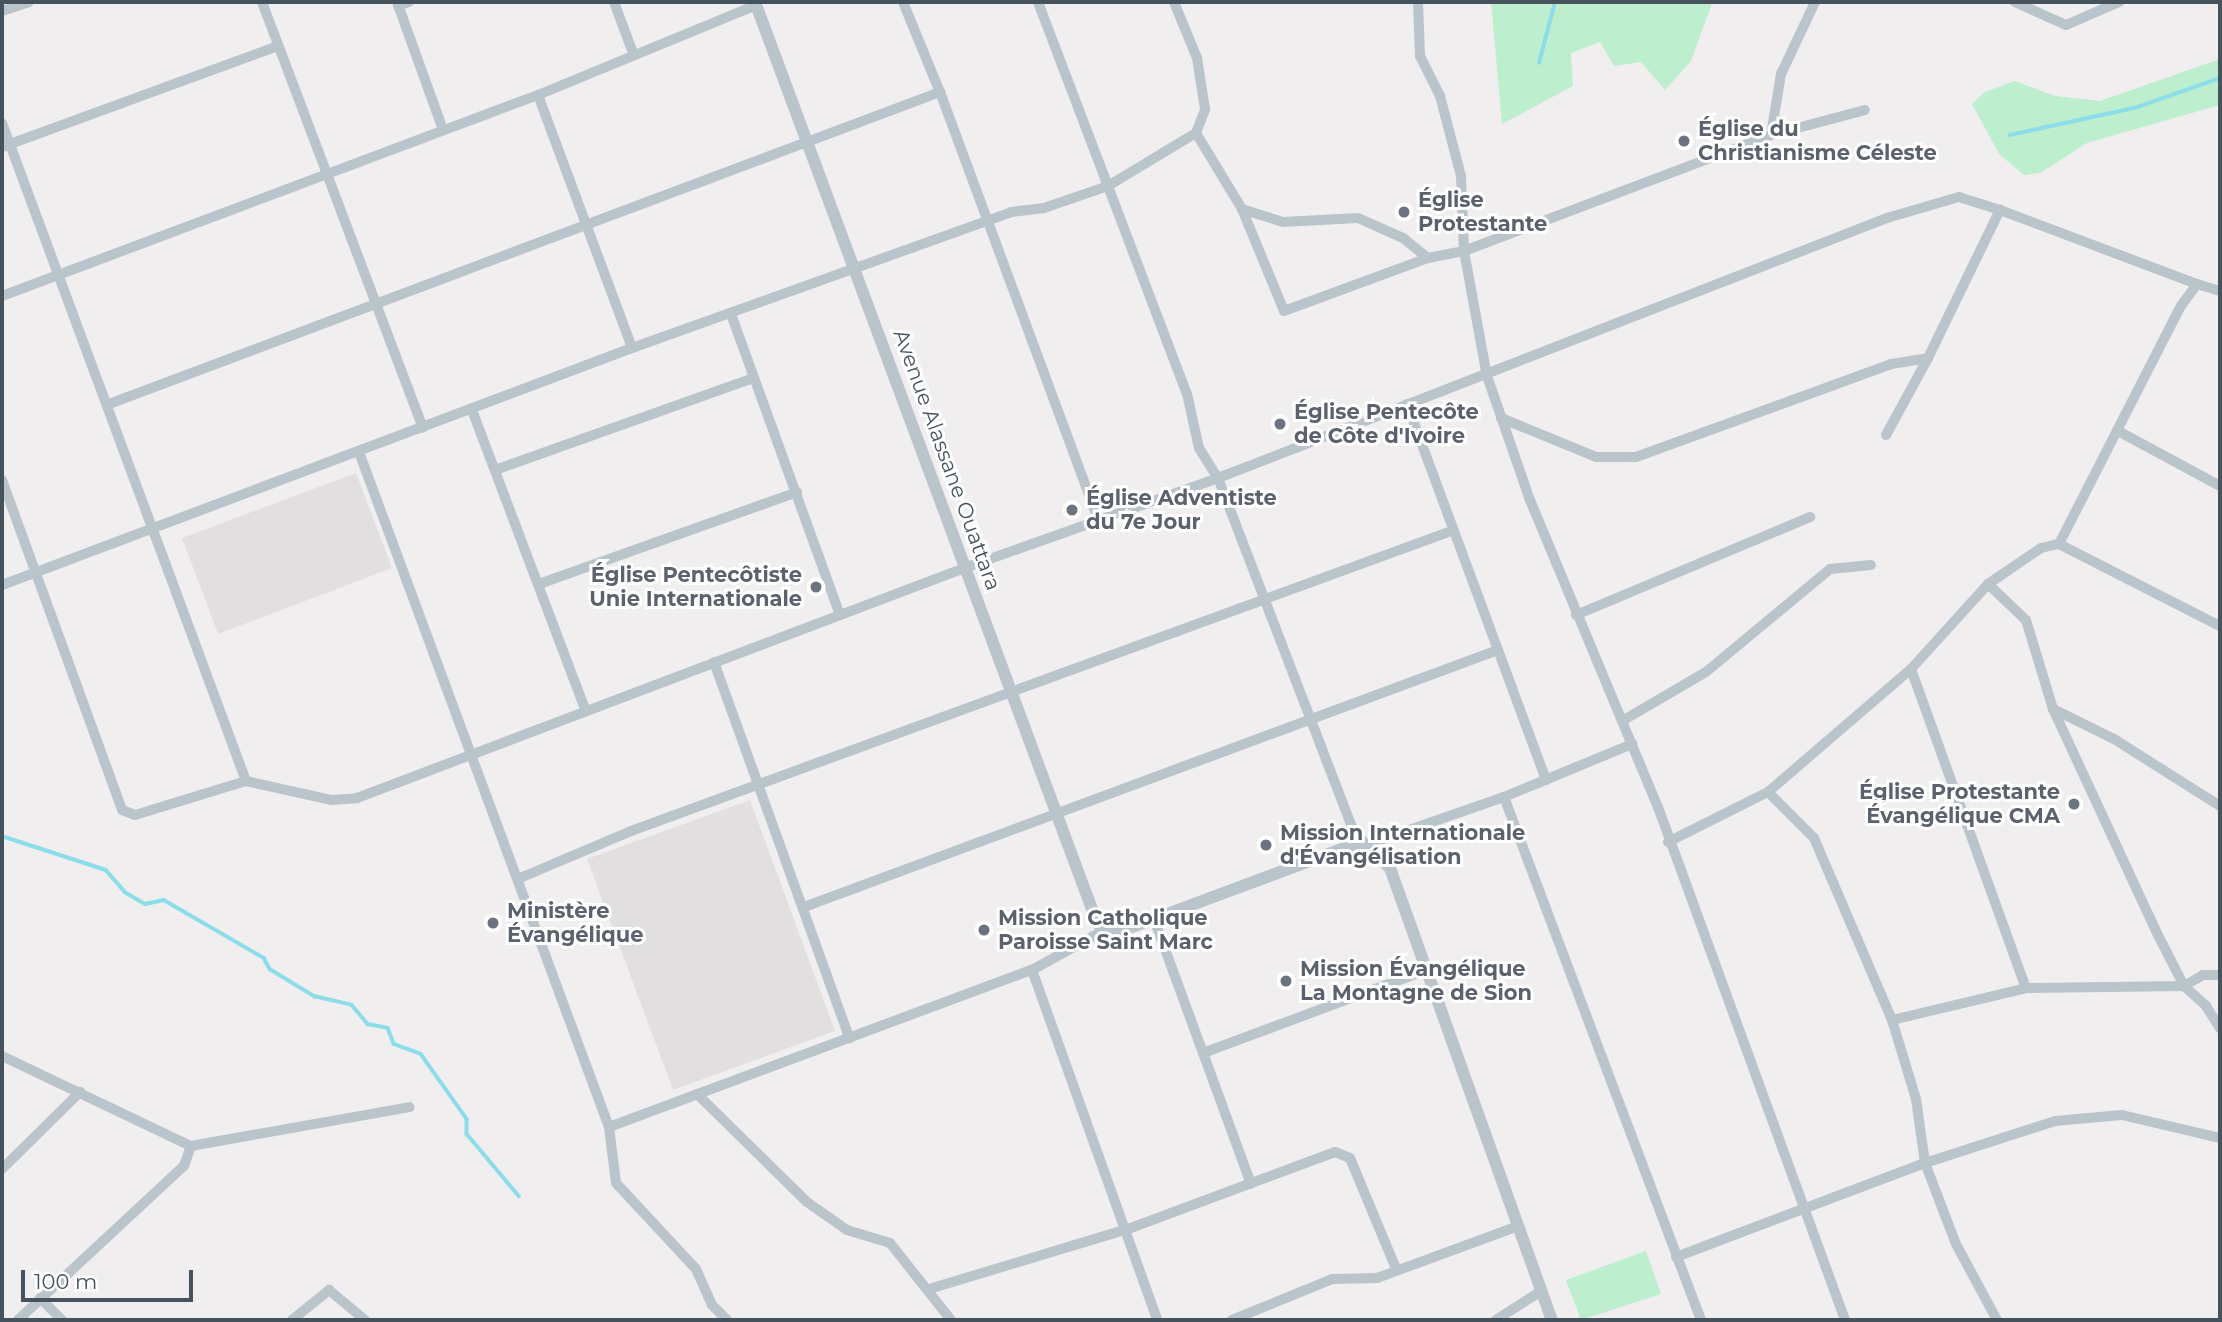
<!DOCTYPE html>
<html>
<head>
<meta charset="utf-8">
<style>
  body { margin:0 }
  #map { position:relative; width:2222px; height:1322px; overflow:hidden; background:#f1eeef; font-family:Montserrat,sans-serif }
  div>[style] { position:absolute }
  .education>* { inset:0; background:#e2dfe1 }
  .green>* { inset:0; background:#bdeecd }
  .stream>* { height:3.5px; margin:-1.75px; padding:0 1.75px; transform-origin:1.75px; border-radius:1.75px; background:#8bddea }
  .minor>* { height:10px; margin:-5px; padding:0 5px; transform-origin:5px; border-radius:5px; background:#bac4cb }
  .tertiary>* { height:12px; margin:-6px; padding:0 6px; transform-origin:6px; border-radius:6px; background:#bac4cb }
  .dots>* { width:19px; height:19px; translate:-50% -50%; box-sizing:border-box; border:4px solid #fff; border-radius:50% }
  span { translate:-50% -50%; white-space:nowrap; text-align:center; line-height:1.15; -webkit-text-stroke:6px #fff; paint-order:stroke }
  .worship-label { font-size:21px; color:#5b616d; font-weight:700 }
  .left { translate:0 -50%; text-align:left }
  .right { translate:-100% -50%; text-align:right }
  .street-label { font-size:21px; color:#47535c }
  .frame { position:absolute; inset:0; border:4px solid #47535c; pointer-events:none }
  .scale { position:absolute; left:21px; top:1270px; width:172px; height:32px; box-sizing:border-box; border:4px solid #47535c; border-top:0; padding-left:9px; font-size:21px; line-height:24px; white-space:nowrap; color:#47535c; -webkit-text-stroke:5px #fff; paint-order:stroke }
</style>
</head>
<body>
<div id="map">
  <div class="education">
    <div style="clip-path:polygon(356px 473px,392px 568px,218px 634px,182px 538px)"></div>
    <div style="clip-path:polygon(750px 800px,835px 1031px,673px 1090px,587px 859px)"></div>
  </div>
  <div class="green">
    <div style="clip-path:polygon(1491px 2px,1711px 2px,1712px 3px,1691px 61px,1665px 90px,1641px 62px,1614px 66px,1600px 42px,1571px 53px,1573px 86px,1502px 124px)"></div>
    <div style="clip-path:polygon(2220px 59px,2220px 105px,2087px 143px,2040px 173px,2024px 175px,1999px 154px,1972px 104px,1985px 92px,2015px 81px,2055px 96px,2100px 101px)"></div>
    <div style="clip-path:polygon(1646px 1251px,1661px 1294px,1581px 1320px,1566px 1280px)"></div>
  </div>
  <div class="stream">
    <div style="left:1539px;top:63px;width:63px;rotate:-75.3deg"></div>
    <div style="left:2010px;top:135px;width:131px;rotate:-12.3deg"></div>
    <div style="left:2138px;top:107px;width:87px;rotate:-19.5deg"></div>
    <div style="left:2px;top:836px;width:109px;rotate:18.1deg"></div>
    <div style="left:106px;top:870px;width:29px;rotate:49deg"></div>
    <div style="left:125px;top:892px;width:23px;rotate:31deg"></div>
    <div style="left:145px;top:904px;width:19px;rotate:-12deg"></div>
    <div style="left:164px;top:900px;width:116px;rotate:30.1deg"></div>
    <div style="left:264px;top:958px;width:13px;rotate:61deg"></div>
    <div style="left:270px;top:969px;width:52px;rotate:31.5deg"></div>
    <div style="left:314px;top:996px;width:39px;rotate:13deg"></div>
    <div style="left:352px;top:1005px;width:25px;rotate:50deg"></div>
    <div style="left:368px;top:1024px;width:20px;rotate:11deg"></div>
    <div style="left:388px;top:1028px;width:17px;rotate:69deg"></div>
    <div style="left:394px;top:1044px;width:29px;rotate:20deg"></div>
    <div style="left:421px;top:1054px;width:80px;rotate:54.7deg"></div>
    <div style="left:467px;top:1119px;width:15px;rotate:90deg"></div>
    <div style="left:467px;top:1134px;width:81px;rotate:50deg"></div>
  </div>
  <div class="minor">
    <div style="left:262px;top:2px;width:455px;rotate:69.3deg"></div>
    <div style="left:397px;top:2px;width:136px;rotate:70.2deg"></div>
    <div style="left:614px;top:2px;width:54px;rotate:69.6deg"></div>
    <div style="left:903px;top:2px;width:97px;rotate:67.7deg"></div>
    <div style="left:940px;top:92px;width:458px;rotate:69.7deg"></div>
    <div style="left:1038px;top:2px;width:419px;rotate:69.2deg"></div>
    <div style="left:1187px;top:394px;width:55px;rotate:77.5deg"></div>
    <div style="left:1199px;top:448px;width:36px;rotate:58deg"></div>
    <div style="left:1218px;top:478px;width:372px;rotate:69deg"></div>
    <div style="left:1351px;top:825px;width:25px;rotate:53deg"></div>
    <div style="left:1366px;top:845px;width:146px;rotate:-19.2deg"></div>
    <div style="left:1504px;top:797px;width:139px;rotate:-22.5deg"></div>
    <div style="left:1418px;top:2px;width:54px;rotate:87.9deg"></div>
    <div style="left:1420px;top:56px;width:45px;rotate:63.4deg"></div>
    <div style="left:1440px;top:96px;width:83px;rotate:75.3deg"></div>
    <div style="left:1461px;top:176px;width:75px;rotate:87.7deg"></div>
    <div style="left:1464px;top:251px;width:127px;rotate:79.6deg"></div>
    <div style="left:1487px;top:376px;width:131px;rotate:70.9deg"></div>
    <div style="left:1530px;top:500px;width:333px;rotate:67.4deg"></div>
    <div style="left:1658px;top:807px;width:546px;rotate:69.97deg"></div>
    <div style="left:2015px;top:2px;width:56px;rotate:24.3deg"></div>
    <div style="left:2066px;top:25px;width:58px;rotate:-23.5deg"></div>
    <div style="left:398px;top:6px;width:12px;rotate:-20deg"></div>
    <div style="left:2px;top:11px;width:28px;rotate:-18deg"></div>
    <div style="left:538px;top:95px;width:270px;rotate:69.6deg"></div>
    <div style="left:2px;top:123px;width:702px;rotate:69.65deg"></div>
    <div style="left:1196px;top:133px;width:89px;rotate:58.8deg"></div>
    <div style="left:1242px;top:209px;width:43px;rotate:17.6deg"></div>
    <div style="left:1283px;top:222px;width:75px;rotate:-3.1deg"></div>
    <div style="left:1358px;top:218px;width:49px;rotate:24deg"></div>
    <div style="left:1403px;top:238px;width:32px;rotate:39deg"></div>
    <div style="left:1428px;top:258px;width:37px;rotate:-11deg"></div>
    <div style="left:1464px;top:251px;width:328px;rotate:-20.7deg"></div>
    <div style="left:1771px;top:135px;width:97px;rotate:-14.9deg"></div>
    <div style="left:1771px;top:135px;width:62px;rotate:-80.7deg"></div>
    <div style="left:1781px;top:74px;width:80px;rotate:-64.7deg"></div>
    <div style="left:2px;top:147px;width:294px;rotate:-20.1deg"></div>
    <div style="left:1242px;top:209px;width:110px;rotate:67.6deg"></div>
    <div style="left:1284px;top:311px;width:153px;rotate:-20.2deg"></div>
    <div style="left:2px;top:296px;width:572px;rotate:-20.56deg"></div>
    <div style="left:538px;top:95px;width:236px;rotate:-22.4deg"></div>
    <div style="left:731px;top:314px;width:320px;rotate:70.1deg"></div>
    <div style="left:109px;top:404px;width:888px;rotate:-20.58deg"></div>
    <div style="left:1407px;top:404px;width:401px;rotate:69.7deg"></div>
    <div style="left:472px;top:410px;width:320px;rotate:69.3deg"></div>
    <div style="left:1501px;top:418px;width:103px;rotate:22.3deg"></div>
    <div style="left:1596px;top:457px;width:40px"></div>
    <div style="left:1636px;top:457px;width:271px;rotate:-20deg"></div>
    <div style="left:1891px;top:364px;width:37px;rotate:-9deg"></div>
    <div style="left:1928px;top:358px;width:165px;rotate:-64.1deg"></div>
    <div style="left:2000px;top:210px;width:210px;rotate:20.6deg"></div>
    <div style="left:2118px;top:431px;width:116px;rotate:28.3deg"></div>
    <div style="left:1886px;top:435px;width:88px;rotate:-61.4deg"></div>
    <div style="left:359px;top:452px;width:720px;rotate:69.68deg"></div>
    <div style="left:609px;top:1127px;width:56px;rotate:82.9deg"></div>
    <div style="left:616px;top:1183px;width:117px;rotate:47.1deg"></div>
    <div style="left:696px;top:1269px;width:39px;rotate:66deg"></div>
    <div style="left:712px;top:1305px;width:21px;rotate:45deg"></div>
    <div style="left:495px;top:470px;width:274px;rotate:-19.6deg"></div>
    <div style="left:2px;top:480px;width:351px;rotate:70deg"></div>
    <div style="left:122px;top:810px;width:14px;rotate:21deg"></div>
    <div style="left:135px;top:815px;width:116px;rotate:-17deg"></div>
    <div style="left:246px;top:781px;width:87px;rotate:12.6deg"></div>
    <div style="left:331px;top:800px;width:26px;rotate:-4deg"></div>
    <div style="left:357px;top:798px;width:652px;rotate:-20.74deg"></div>
    <div style="left:967px;top:567px;width:266px;rotate:-19.5deg"></div>
    <div style="left:1218px;top:478px;width:718px;rotate:-21.24deg"></div>
    <div style="left:1887px;top:218px;width:75px;rotate:-16.3deg"></div>
    <div style="left:1959px;top:197px;width:43px;rotate:17.6deg"></div>
    <div style="left:2059px;top:544px;width:267px;rotate:-62.9deg"></div>
    <div style="left:2181px;top:306px;width:27px;rotate:-54deg"></div>
    <div style="left:2197px;top:284px;width:24px;rotate:17deg"></div>
    <div style="left:539px;top:584px;width:274px;rotate:-19.6deg"></div>
    <div style="left:1988px;top:584px;width:52px;rotate:43.5deg"></div>
    <div style="left:2026px;top:620px;width:93px;rotate:73.1deg"></div>
    <div style="left:2053px;top:709px;width:249px;rotate:65.1deg"></div>
    <div style="left:2158px;top:935px;width:57px;rotate:63deg"></div>
    <div style="left:2184px;top:986px;width:30px;rotate:42deg"></div>
    <div style="left:2206px;top:1006px;width:26px;rotate:58deg"></div>
    <div style="left:2px;top:585px;width:673px;rotate:-20.62deg"></div>
    <div style="left:632px;top:348px;width:403px;rotate:-19.7deg"></div>
    <div style="left:1011px;top:212px;width:33px;rotate:-7deg"></div>
    <div style="left:1044px;top:208px;width:68px;rotate:-19deg"></div>
    <div style="left:1108px;top:186px;width:103px;rotate:-31.1deg"></div>
    <div style="left:1196px;top:133px;width:26px;rotate:-69deg"></div>
    <div style="left:1205px;top:109px;width:52px;rotate:-98.9deg"></div>
    <div style="left:1197px;top:58px;width:61px;rotate:-112.3deg"></div>
    <div style="left:1576px;top:615px;width:254px;rotate:-22.7deg"></div>
    <div style="left:714px;top:662px;width:400px;rotate:70.2deg"></div>
    <div style="left:1911px;top:669px;width:339px;rotate:70.2deg"></div>
    <div style="left:2053px;top:709px;width:68px;rotate:26.2deg"></div>
    <div style="left:2114px;top:739px;width:125px;rotate:32.3deg"></div>
    <div style="left:1622px;top:721px;width:97px;rotate:-30.3deg"></div>
    <div style="left:1706px;top:672px;width:161px;rotate:-39.7deg"></div>
    <div style="left:1830px;top:569px;width:41px;rotate:-5.6deg"></div>
    <div style="left:1768px;top:792px;width:65px;rotate:45deg"></div>
    <div style="left:1814px;top:838px;width:198px;rotate:66.8deg"></div>
    <div style="left:1892px;top:1020px;width:83px;rotate:73.1deg"></div>
    <div style="left:1916px;top:1099px;width:65px;rotate:82deg"></div>
    <div style="left:1925px;top:1163px;width:87px;rotate:69.1deg"></div>
    <div style="left:1956px;top:1244px;width:86px;rotate:61.7deg"></div>
    <div style="left:1504px;top:797px;width:559px;rotate:69.36deg"></div>
    <div style="left:1668px;top:842px;width:112px;rotate:-26.6deg"></div>
    <div style="left:1768px;top:792px;width:189px;rotate:-40.7deg"></div>
    <div style="left:1911px;top:669px;width:115px;rotate:-47.8deg"></div>
    <div style="left:1988px;top:584px;width:64px;rotate:-34.2deg"></div>
    <div style="left:2041px;top:548px;width:18px;rotate:-13deg"></div>
    <div style="left:2059px;top:544px;width:181px;rotate:27deg"></div>
    <div style="left:520px;top:878px;width:121px;rotate:-22.9deg"></div>
    <div style="left:631px;top:831px;width:876px;rotate:-20.09deg"></div>
    <div style="left:804px;top:907px;width:740px;rotate:-20.32deg"></div>
    <div style="left:1154px;top:919px;width:282px;rotate:69.9deg"></div>
    <div style="left:1032px;top:970px;width:372px;rotate:70.3deg"></div>
    <div style="left:1892px;top:1020px;width:138px;rotate:-13.4deg"></div>
    <div style="left:2026px;top:988px;width:158px;rotate:-0.7deg"></div>
    <div style="left:2184px;top:986px;width:22px;rotate:-30deg"></div>
    <div style="left:2203px;top:975px;width:17px"></div>
    <div style="left:1203px;top:1053px;width:236px;rotate:-20.4deg"></div>
    <div style="left:2px;top:1056px;width:209px;rotate:25.5deg"></div>
    <div style="left:191px;top:1146px;width:222px;rotate:-10.1deg"></div>
    <div style="left:697px;top:1094px;width:154px;rotate:44.5deg"></div>
    <div style="left:807px;top:1202px;width:49px;rotate:35deg"></div>
    <div style="left:847px;top:1230px;width:45px;rotate:16.8deg"></div>
    <div style="left:890px;top:1243px;width:98px;rotate:51.6deg"></div>
    <div style="left:609px;top:1127px;width:451px;rotate:-20.4deg"></div>
    <div style="left:1032px;top:970px;width:81px;rotate:-28.8deg"></div>
    <div style="left:2px;top:1169px;width:110px;rotate:-44.6deg"></div>
    <div style="left:1676px;top:1257px;width:266px;rotate:-20.7deg"></div>
    <div style="left:1925px;top:1163px;width:137px;rotate:-17.9deg"></div>
    <div style="left:2055px;top:1121px;width:67px;rotate:-5.1deg"></div>
    <div style="left:2122px;top:1115px;width:101px;rotate:13.2deg"></div>
    <div style="left:929px;top:1289px;width:208px;rotate:-16.8deg"></div>
    <div style="left:1128px;top:1229px;width:221px;rotate:-20.4deg"></div>
    <div style="left:1335px;top:1152px;width:16px;rotate:22deg"></div>
    <div style="left:1350px;top:1158px;width:122px;rotate:67.4deg"></div>
    <div style="left:40px;top:1298px;width:31px;rotate:45deg"></div>
    <div style="left:18px;top:1320px;width:226px;rotate:-42.9deg"></div>
    <div style="left:184px;top:1166px;width:21px;rotate:-71deg"></div>
    <div style="left:292px;top:1320px;width:48px;rotate:-39deg"></div>
    <div style="left:329px;top:1290px;width:47px;rotate:39.8deg"></div>
    <div style="left:1232px;top:1320px;width:108px;rotate:-22.3deg"></div>
    <div style="left:1332px;top:1279px;width:45px;rotate:-1.3deg"></div>
    <div style="left:1377px;top:1278px;width:150px;rotate:-20.2deg"></div>
    <div style="left:1496px;top:1320px;width:54px;rotate:-32.8deg"></div>
  </div>
  <div class="tertiary">
    <div style="left:755px;top:2px;width:979px;rotate:69.62deg"></div>
    <div style="left:1096px;top:920px;width:13px;rotate:58deg"></div>
    <div style="left:1103px;top:931px;width:13px;rotate:9deg"></div>
    <div style="left:1116px;top:933px;width:244px;rotate:-20.4deg"></div>
    <div style="left:1345px;top:848px;width:21px;rotate:-8deg"></div>
    <div style="left:1366px;top:845px;width:33px;rotate:44deg"></div>
    <div style="left:1390px;top:868px;width:480px;rotate:70.3deg"></div>
  </div>
  <div class="dots">
    <div style="left:1684px;top:141px;background:#6b7280"></div>
    <div style="left:1404px;top:212px;background:#6b7280"></div>
    <div style="left:1280px;top:424px;background:#6b7280"></div>
    <div style="left:1072px;top:510px;background:#6b7280"></div>
    <div style="left:816px;top:587px;background:#6b7280"></div>
    <div style="left:2074px;top:804px;background:#6b7280"></div>
    <div style="left:1266px;top:845px;background:#6b7280"></div>
    <div style="left:493px;top:923px;background:#6b7280"></div>
    <div style="left:984px;top:930px;background:#6b7280"></div>
    <div style="left:1286px;top:981px;background:#6b7280"></div>
  </div>
  <div class="worship-label">
    <span class="left" style="left:1698px;top:141px">Église du<br>Christianisme Céleste</span>
    <span class="left" style="left:1418px;top:212px">Église<br>Protestante</span>
    <span class="left" style="left:1294px;top:424px">Église Pentecôte<br>de Côte d'Ivoire</span>
    <span class="left" style="left:1086px;top:510px">Église Adventiste<br>du 7e Jour</span>
    <span class="right" style="left:802px;top:587px">Église Pentecôtiste<br>Unie Internationale</span>
    <span class="right" style="left:2060px;top:804px">Église Protestante<br>Évangélique CMA</span>
    <span class="left" style="left:1280px;top:845px">Mission Internationale<br>d'Évangélisation</span>
    <span class="left" style="left:507px;top:923px">Ministère<br>Évangélique</span>
    <span class="left" style="left:998px;top:930px">Mission Catholique<br>Paroisse Saint Marc</span>
    <span class="left" style="left:1300px;top:981px">Mission Évangélique<br>La Montagne de Sion</span>
  </div>
  <div class="street-label">
    <span style="left:947px;top:460px;rotate:70deg">Avenue Alassane Ouattara</span>
  </div>
  <div class="frame"></div>
  <div class="scale">100 m</div>
</div>
</body>
</html>
